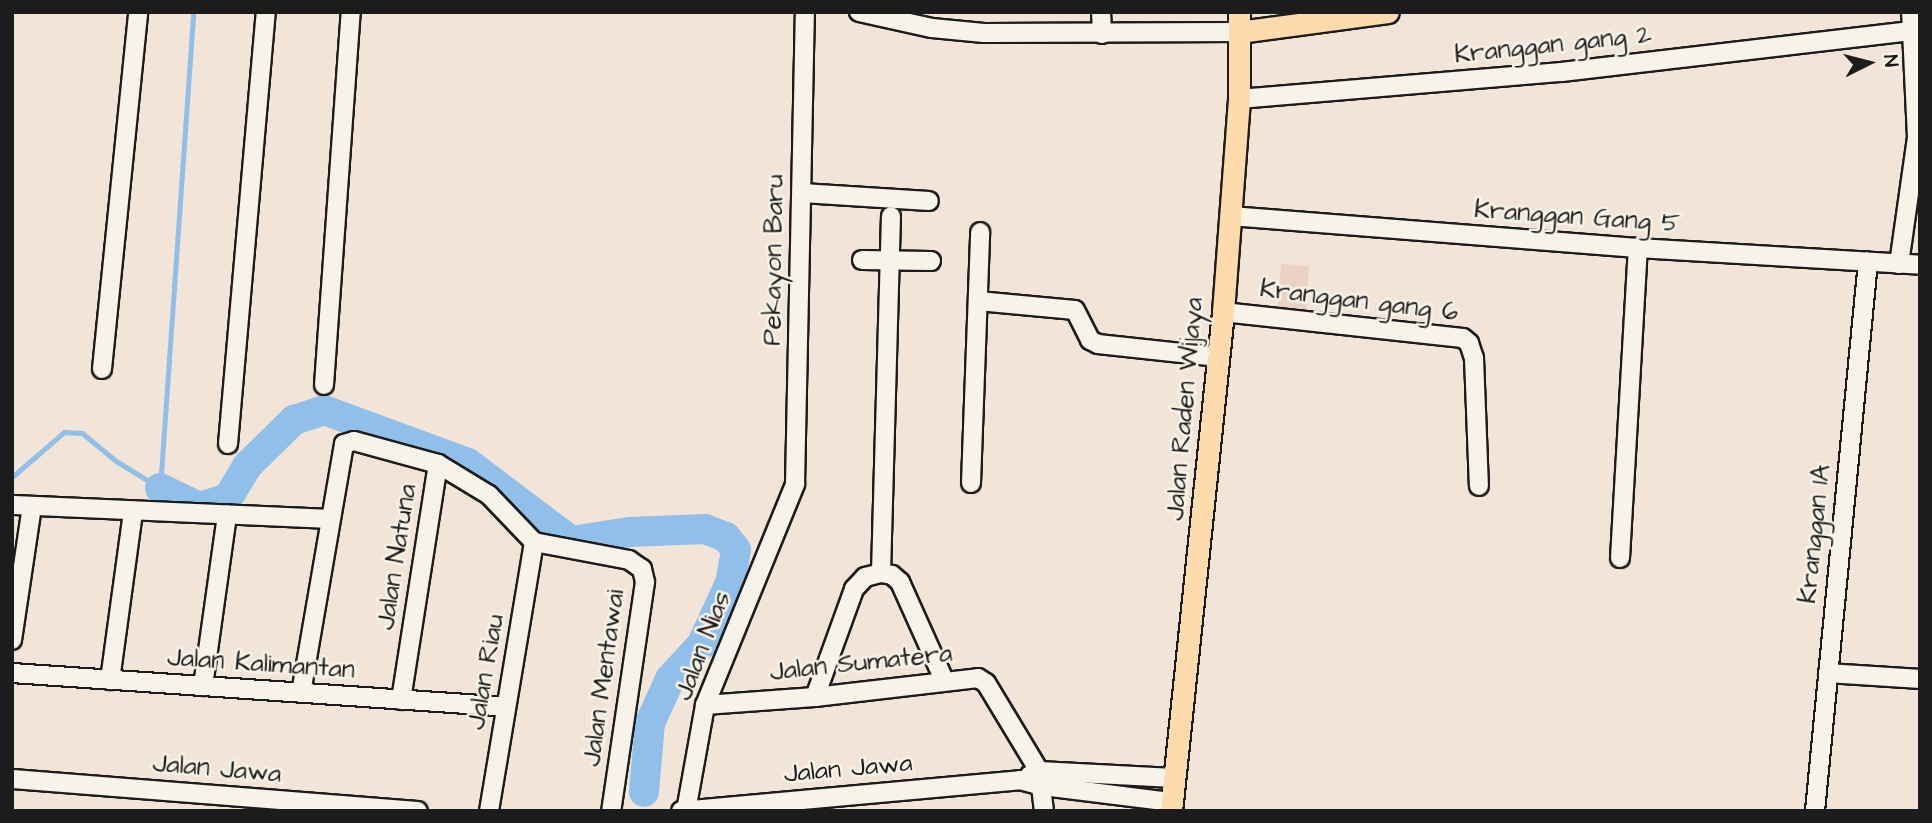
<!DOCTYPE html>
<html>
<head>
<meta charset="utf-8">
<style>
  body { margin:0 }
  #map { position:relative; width:1932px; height:823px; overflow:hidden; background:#f2e4d7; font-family:"Architects Daughter",sans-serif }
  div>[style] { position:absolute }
  .built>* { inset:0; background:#ecd2c3 }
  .stream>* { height:5px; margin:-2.5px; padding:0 2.5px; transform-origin:2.5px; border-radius:2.5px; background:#90bfea }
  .river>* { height:30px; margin:-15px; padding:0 15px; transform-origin:15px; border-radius:15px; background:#90bfea }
  .roads { filter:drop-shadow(2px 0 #1c1c1c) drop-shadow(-2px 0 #1c1c1c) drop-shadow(0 2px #1c1c1c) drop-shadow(0 -2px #1c1c1c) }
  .minor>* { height:18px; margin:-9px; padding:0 9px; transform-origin:9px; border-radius:9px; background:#f7f3e8 }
  .major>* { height:21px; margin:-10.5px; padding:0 10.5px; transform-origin:10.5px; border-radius:10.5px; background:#fddbac }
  span { translate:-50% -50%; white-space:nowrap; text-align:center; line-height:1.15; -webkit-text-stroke:5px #f7f3e8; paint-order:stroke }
  .street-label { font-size:26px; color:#1c1c1c }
  .frame { position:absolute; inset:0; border:14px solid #1c1c1c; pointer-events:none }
  .north { position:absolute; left:1834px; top:28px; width:70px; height:70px; -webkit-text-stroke:5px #f7f3e8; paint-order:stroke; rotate:84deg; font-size:19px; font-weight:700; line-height:28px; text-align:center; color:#1c1c1c }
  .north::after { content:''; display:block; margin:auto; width:24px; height:32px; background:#1c1c1c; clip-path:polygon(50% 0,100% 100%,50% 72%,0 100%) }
</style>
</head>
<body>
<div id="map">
  <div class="built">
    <div style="clip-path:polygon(1281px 264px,1309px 266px,1306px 311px,1278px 309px)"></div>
  </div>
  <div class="stream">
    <div style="left:12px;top:477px;width:69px;rotate:-40.9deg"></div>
    <div style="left:64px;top:432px;width:18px;rotate:3deg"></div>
    <div style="left:82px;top:433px;width:44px;rotate:39.5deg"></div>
    <div style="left:116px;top:461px;width:52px;rotate:31.5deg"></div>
    <div style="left:160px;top:488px;width:477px;rotate:-86deg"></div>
  </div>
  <div class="river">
    <div style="left:160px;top:488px;width:43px;rotate:26deg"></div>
    <div style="left:199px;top:507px;width:30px;rotate:-17deg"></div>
    <div style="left:228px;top:498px;width:37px;rotate:-59deg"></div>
    <div style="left:247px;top:466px;width:66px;rotate:-44.4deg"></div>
    <div style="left:294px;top:420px;width:32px;rotate:-18deg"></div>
    <div style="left:324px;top:410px;width:153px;rotate:20.2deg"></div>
    <div style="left:468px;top:463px;width:129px;rotate:37.1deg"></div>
    <div style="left:571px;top:541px;width:60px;rotate:-8.7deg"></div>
    <div style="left:630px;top:532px;width:75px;rotate:-2.3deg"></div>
    <div style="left:705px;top:529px;width:22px;rotate:21deg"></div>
    <div style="left:726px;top:537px;width:16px;rotate:52deg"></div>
    <div style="left:736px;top:550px;width:34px;rotate:100deg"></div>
    <div style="left:730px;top:583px;width:67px;rotate:114.7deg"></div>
    <div style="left:702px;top:644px;width:47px;rotate:132.4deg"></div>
    <div style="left:670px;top:679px;width:48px;rotate:114.4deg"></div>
    <div style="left:650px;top:723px;width:69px;rotate:95deg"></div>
  </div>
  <div class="roads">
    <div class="minor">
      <div style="left:859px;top:12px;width:75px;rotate:12.4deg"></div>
      <div style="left:932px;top:28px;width:52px;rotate:5.5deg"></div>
      <div style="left:984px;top:33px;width:255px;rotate:-0.2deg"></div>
      <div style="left:1101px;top:12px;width:22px;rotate:87deg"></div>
      <div style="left:1239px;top:99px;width:324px;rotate:-4.8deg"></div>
      <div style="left:1562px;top:72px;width:353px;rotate:-6.7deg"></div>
      <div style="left:802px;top:193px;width:127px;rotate:3.6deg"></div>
      <div style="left:1230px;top:216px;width:409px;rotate:4.5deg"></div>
      <div style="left:1638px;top:248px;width:283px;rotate:3.4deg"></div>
      <div style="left:862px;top:260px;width:69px;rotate:0.8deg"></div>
      <div style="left:1899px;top:264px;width:128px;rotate:-81.9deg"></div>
      <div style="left:1917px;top:137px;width:125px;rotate:-92.7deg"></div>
      <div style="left:978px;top:301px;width:97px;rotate:5.3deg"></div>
      <div style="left:1075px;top:310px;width:34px;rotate:63deg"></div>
      <div style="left:1090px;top:340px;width:9px;rotate:27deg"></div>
      <div style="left:1098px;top:344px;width:121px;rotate:6.2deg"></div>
      <div style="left:1223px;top:312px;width:241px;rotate:6.2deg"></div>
      <div style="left:1463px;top:338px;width:8px;rotate:40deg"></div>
      <div style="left:1469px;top:343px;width:16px;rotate:72deg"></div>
      <div style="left:1474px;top:358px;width:128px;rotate:87.8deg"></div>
      <div style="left:102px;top:369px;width:359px;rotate:-84.2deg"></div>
      <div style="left:324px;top:385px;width:374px;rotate:-85.9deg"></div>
      <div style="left:228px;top:444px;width:434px;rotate:-85deg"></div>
      <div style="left:971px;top:483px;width:251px;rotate:-87.9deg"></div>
      <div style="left:12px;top:505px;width:316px;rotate:2.5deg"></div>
      <div style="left:1620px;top:558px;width:311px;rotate:-86.7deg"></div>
      <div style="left:881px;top:573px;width:357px;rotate:-88.4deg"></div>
      <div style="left:12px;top:640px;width:135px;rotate:-81.5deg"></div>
      <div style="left:12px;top:673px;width:495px;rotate:3.9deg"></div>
      <div style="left:1828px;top:673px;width:92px;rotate:3.7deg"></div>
      <div style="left:110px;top:680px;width:171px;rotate:-82.2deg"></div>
      <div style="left:203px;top:686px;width:173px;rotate:-82deg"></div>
      <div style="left:301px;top:693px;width:253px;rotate:-80.2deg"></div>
      <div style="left:344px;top:444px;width:10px;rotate:-17deg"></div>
      <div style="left:354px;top:441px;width:87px;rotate:15.3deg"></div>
      <div style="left:438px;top:464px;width:60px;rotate:31.3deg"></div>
      <div style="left:489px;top:495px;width:65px;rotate:46.2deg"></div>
      <div style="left:534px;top:542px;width:97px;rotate:10.7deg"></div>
      <div style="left:629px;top:560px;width:16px;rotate:35deg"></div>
      <div style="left:642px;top:569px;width:13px;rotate:77deg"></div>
      <div style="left:645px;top:582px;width:232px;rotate:98.4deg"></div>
      <div style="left:815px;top:697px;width:115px;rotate:-70.1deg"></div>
      <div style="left:854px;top:589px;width:16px;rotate:-47deg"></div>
      <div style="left:865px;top:577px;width:16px;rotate:-14deg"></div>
      <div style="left:881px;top:573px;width:11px;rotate:10deg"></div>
      <div style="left:892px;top:575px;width:11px;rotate:41deg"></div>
      <div style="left:900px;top:582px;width:107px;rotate:65.8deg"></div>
      <div style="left:401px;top:700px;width:239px;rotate:-81.1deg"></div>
      <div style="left:705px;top:705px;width:110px;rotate:-4.2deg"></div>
      <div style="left:815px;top:697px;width:164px;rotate:-6.6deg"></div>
      <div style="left:978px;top:678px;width:9px;rotate:32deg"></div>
      <div style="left:986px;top:683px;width:103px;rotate:58.9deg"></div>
      <div style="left:1039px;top:771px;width:40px;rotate:82.9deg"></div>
      <div style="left:1030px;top:775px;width:10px;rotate:-24deg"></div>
      <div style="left:1039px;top:771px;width:135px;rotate:3deg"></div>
      <div style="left:12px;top:779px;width:407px;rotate:4.5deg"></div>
      <div style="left:489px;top:811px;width:273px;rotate:-80.5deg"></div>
      <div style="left:681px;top:811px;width:340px;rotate:-5.2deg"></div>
      <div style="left:1020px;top:780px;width:24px;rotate:15deg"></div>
      <div style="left:1043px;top:786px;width:130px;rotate:7.1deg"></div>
      <div style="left:686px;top:811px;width:108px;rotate:-79.8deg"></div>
      <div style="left:705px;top:705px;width:239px;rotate:-67.8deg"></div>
      <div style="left:795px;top:484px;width:472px;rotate:-88.8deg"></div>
      <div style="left:1815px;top:811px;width:552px;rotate:-84.49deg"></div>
    </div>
    <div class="major">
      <div style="left:1239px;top:32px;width:150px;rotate:-7.6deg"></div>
      <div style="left:1171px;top:811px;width:502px;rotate:-84.05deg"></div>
      <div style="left:1223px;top:312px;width:214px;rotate:-85.7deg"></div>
      <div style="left:1239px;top:99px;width:87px;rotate:-90deg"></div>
    </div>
  </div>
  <div class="street-label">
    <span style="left:1553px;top:45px;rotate:-6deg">Kranggan gang 2</span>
    <span style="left:1577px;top:217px;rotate:4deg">Kranggan Gang 5</span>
    <span style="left:774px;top:260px;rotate:-89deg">Pekayon Baru</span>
    <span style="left:1359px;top:301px;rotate:7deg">Kranggan gang 6</span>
    <span style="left:1185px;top:409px;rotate:-85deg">Jalan Raden Wijaya</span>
    <span style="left:1815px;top:534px;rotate:-84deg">Kranggan 1A</span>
    <span style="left:397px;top:557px;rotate:-81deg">Jalan Natuna</span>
    <span style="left:703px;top:646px;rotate:-69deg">Jalan Nias</span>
    <span style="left:861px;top:663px;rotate:-6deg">Jalan Sumatera</span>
    <span style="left:261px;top:664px;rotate:4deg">Jalan Kalimantan</span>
    <span style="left:486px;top:672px;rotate:-80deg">Jalan Riau</span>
    <span style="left:604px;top:678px;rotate:-82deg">Jalan Mentawai</span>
    <span style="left:217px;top:769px;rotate:5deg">Jalan Jawa</span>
    <span style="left:848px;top:769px;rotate:-5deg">Jalan Jawa</span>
  </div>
  <div class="frame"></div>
  <div class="north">N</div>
</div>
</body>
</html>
